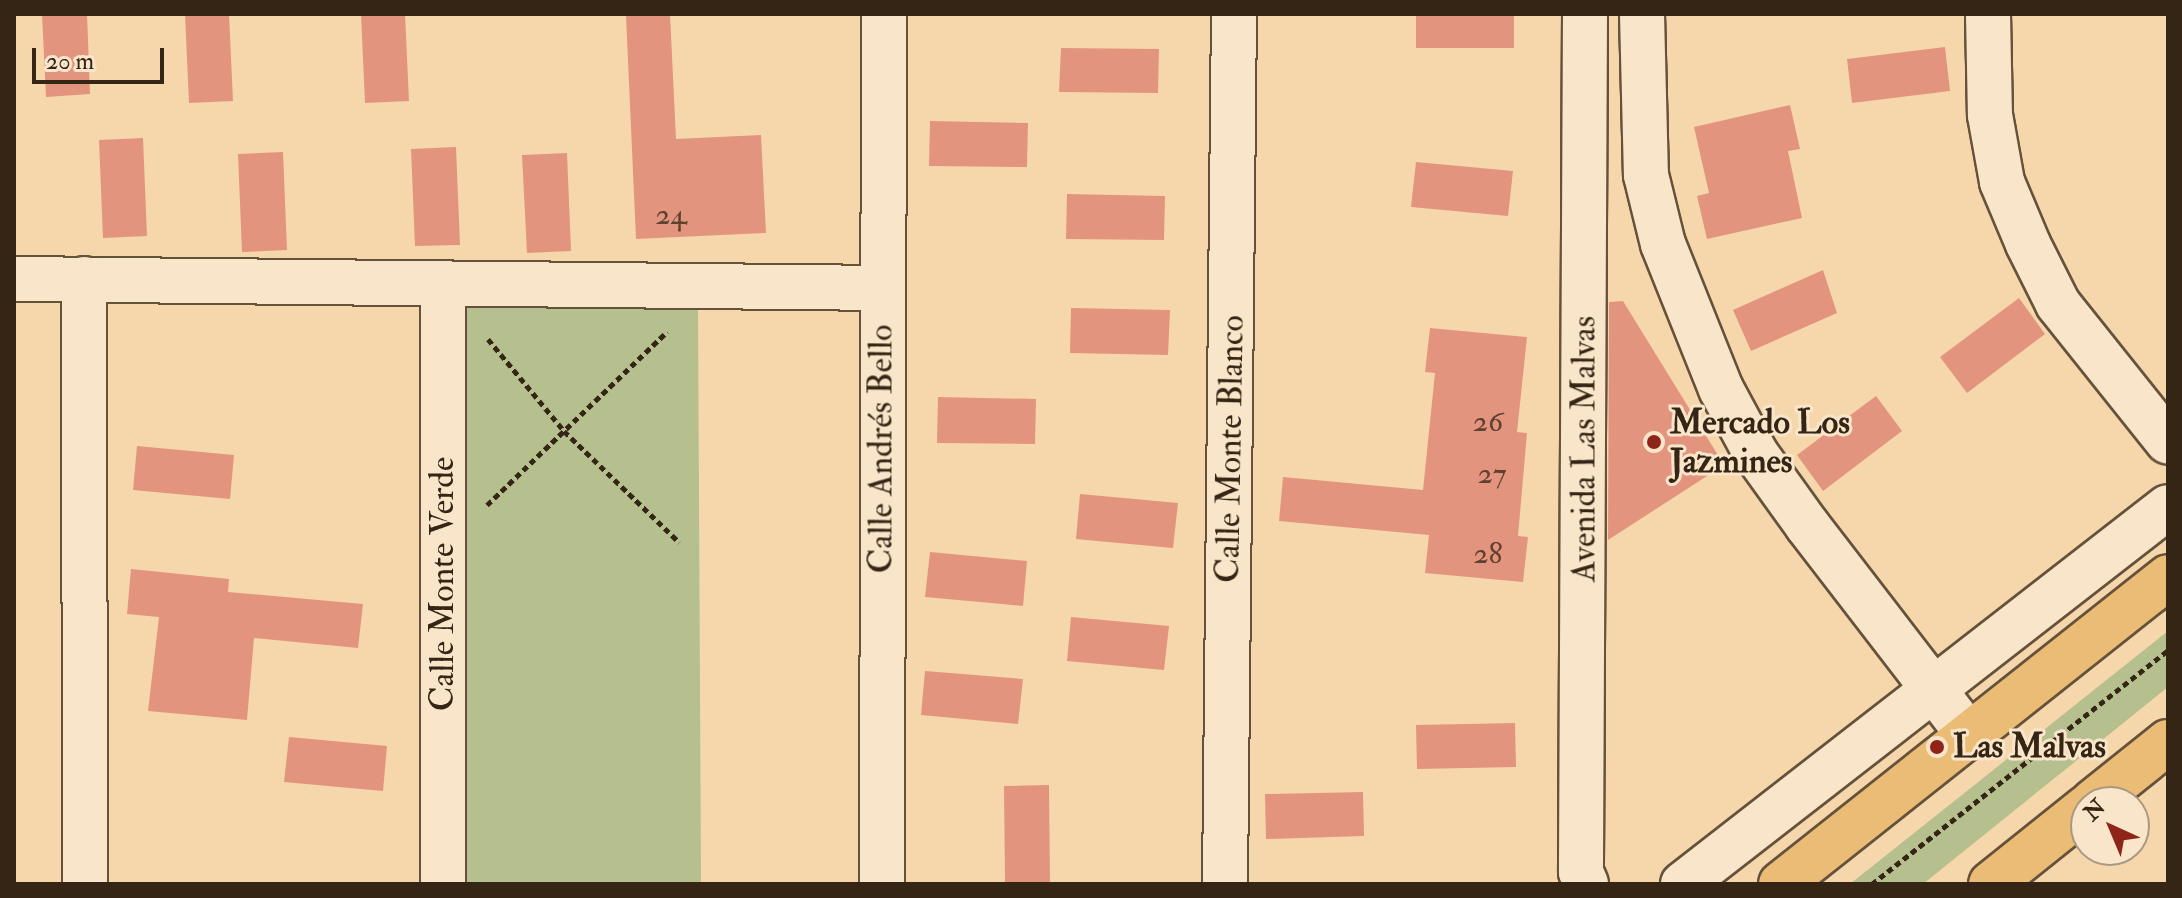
<!DOCTYPE html>
<html>
<head>
<meta charset="utf-8">
<style>
  body { margin:0 }
  #map { position:relative; width:2182px; height:898px; overflow:hidden; background:#f6d7ac; font-family:"IM FELL Double Pica",serif }
  div>[style] { position:absolute }
  .green>* { inset:0; background:#b6bf8e }
  .building>* { inset:0; background:#e3947e }
  .path>* { height:5px; margin-top:-2.5px; transform-origin:0; background:repeating-linear-gradient(90deg,#352515 0 6px,transparent 0 10px) }
  .roads { filter:drop-shadow(2px 0 #65523b) drop-shadow(-2px 0 #65523b) drop-shadow(0 2px #65523b) drop-shadow(0 -2px #65523b) }
  .minor>* { height:44px; margin:-22px; padding:0 22px; transform-origin:22px; border-radius:22px; background:#f9e5c9 }
  .major>* { height:44px; margin:-22px; padding:0 22px; transform-origin:22px; border-radius:22px; background:#ebbc76 }
  .dots>* { width:22px; height:22px; translate:-50% -50%; box-sizing:border-box; border:4px solid #f9e5c9; border-radius:50% }
  span { translate:-50% -50%; white-space:nowrap; text-align:center; line-height:1.15; -webkit-text-stroke:6px #f9e5c9; paint-order:stroke }
  .number-label { font-size:30px; color:#60412f }
  .number-label span { -webkit-text-stroke-width:0 }
  .poi-label { font-size:34px; color:#352515; font-weight:700 }
  .left { translate:0 -50%; text-align:left }
  .street-label { font-size:34px; color:#352515 }
  .frame { position:absolute; inset:0; border:16px solid #352515; pointer-events:none }
  .north { position:absolute; left:2070px; top:786px; width:80px; height:80px; box-sizing:border-box; background:#f9e5c9; border:2px solid #ab9881; border-radius:50%; rotate:316deg; font-size:22px; font-weight:700; line-height:32px; text-align:center; color:#352515 }
  .north::after { content:''; display:block; margin:auto; width:28px; height:36px; background:#8f2418; clip-path:polygon(50% 0,100% 100%,50% 72%,0 100%) }
  .scale { position:absolute; left:32px; top:48px; width:132px; height:36px; box-sizing:border-box; border:4px solid #352515; border-top:0; padding-left:10px; font-size:24px; line-height:28px; white-space:nowrap; color:#352515; -webkit-text-stroke:6px #f9e5c9; paint-order:stroke }
</style>
</head>
<body>
<div id="map">
  <div class="green">
    <div style="clip-path:polygon(462px 302px,698px 305px,701px 884px,464px 884px)"></div>
    <div style="clip-path:polygon(2168px 631px,2168px 687px,1923px 884px,1850px 884px)"></div>
  </div>
  <div class="building">
    <div style="clip-path:polygon(42px 14px,87px 14px,90px 94px,46px 97px)"></div>
    <div style="clip-path:polygon(185px 14px,229px 14px,233px 101px,189px 103px)"></div>
    <div style="clip-path:polygon(361px 14px,405px 14px,409px 101px,365px 103px)"></div>
    <div style="clip-path:polygon(670px 14px,676px 139px,761px 135px,766px 233px,636px 239px,626px 16px)"></div>
    <div style="clip-path:polygon(1416px 14px,1514px 14px,1514px 48px,1416px 48px)"></div>
    <div style="clip-path:polygon(1945px 47px,1950px 91px,1852px 103px,1847px 59px)"></div>
    <div style="clip-path:polygon(1061px 48px,1159px 49px,1158px 93px,1059px 92px)"></div>
    <div style="clip-path:polygon(1790px 105px,1800px 149px,1788px 151px,1802px 218px,1707px 239px,1697px 196px,1709px 193px,1694px 127px)"></div>
    <div style="clip-path:polygon(930px 121px,1028px 123px,1027px 167px,929px 166px)"></div>
    <div style="clip-path:polygon(143px 138px,147px 236px,103px 238px,99px 140px)"></div>
    <div style="clip-path:polygon(456px 147px,460px 245px,415px 246px,411px 149px)"></div>
    <div style="clip-path:polygon(283px 152px,287px 250px,242px 252px,238px 154px)"></div>
    <div style="clip-path:polygon(567px 153px,571px 251px,527px 253px,522px 155px)"></div>
    <div style="clip-path:polygon(1416px 162px,1513px 171px,1508px 216px,1411px 207px)"></div>
    <div style="clip-path:polygon(1067px 194px,1165px 196px,1164px 240px,1066px 239px)"></div>
    <div style="clip-path:polygon(1823px 270px,1837px 313px,1751px 351px,1733px 310px)"></div>
    <div style="clip-path:polygon(2019px 298px,2045px 334px,1967px 393px,1940px 357px)"></div>
    <div style="clip-path:polygon(1623px 301px,1724px 465px,1608px 540px,1609px 302px)"></div>
    <div style="clip-path:polygon(1071px 308px,1170px 310px,1168px 355px,1070px 353px)"></div>
    <div style="clip-path:polygon(1430px 328px,1527px 337px,1517px 432px,1527px 433px,1518px 536px,1528px 537px,1523px 582px,1425px 573px,1429px 535px,1279px 521px,1283px 477px,1423px 490px,1435px 373px,1425px 372px)"></div>
    <div style="clip-path:polygon(1876px 396px,1902px 431px,1823px 491px,1797px 455px)"></div>
    <div style="clip-path:polygon(938px 397px,1036px 399px,1035px 444px,937px 443px)"></div>
    <div style="clip-path:polygon(137px 446px,234px 455px,230px 499px,133px 490px)"></div>
    <div style="clip-path:polygon(1080px 494px,1178px 503px,1173px 548px,1076px 539px)"></div>
    <div style="clip-path:polygon(930px 552px,1027px 561px,1023px 606px,925px 597px)"></div>
    <div style="clip-path:polygon(131px 569px,229px 579px,228px 592px,363px 604px,358px 648px,254px 638px,247px 720px,148px 711px,159px 617px,127px 614px)"></div>
    <div style="clip-path:polygon(1071px 617px,1169px 626px,1164px 670px,1067px 661px)"></div>
    <div style="clip-path:polygon(925px 671px,1023px 679px,1018px 724px,921px 715px)"></div>
    <div style="clip-path:polygon(1515px 723px,1516px 767px,1417px 769px,1416px 725px)"></div>
    <div style="clip-path:polygon(289px 737px,387px 746px,383px 791px,284px 782px)"></div>
    <div style="clip-path:polygon(1049px 785px,1050px 884px,1005px 884px,1004px 786px)"></div>
    <div style="clip-path:polygon(1363px 792px,1364px 836px,1266px 839px,1265px 794px)"></div>
  </div>
  <div class="path">
    <div style="left:488px;top:339px;width:119px;rotate:50.4deg"></div>
    <div style="left:564px;top:431px;width:160px;rotate:44deg"></div>
    <div style="left:487px;top:505px;width:250px;rotate:-43.9deg"></div>
    <div style="left:1872px;top:884px;width:377px;rotate:-38.3deg"></div>
  </div>
  <div class="roads">
    <div class="minor">
      <div style="left:1585px;top:14px;width:858px;rotate:90.27deg"></div>
      <div style="left:1581px;top:872px;width:13px;rotate:67deg"></div>
      <div style="left:1642px;top:14px;width:161px;rotate:88.6deg"></div>
      <div style="left:1646px;top:175px;width:71px;rotate:76.2deg"></div>
      <div style="left:1663px;top:244px;width:156px;rotate:68.2deg"></div>
      <div style="left:1721px;top:389px;width:74px;rotate:61.7deg"></div>
      <div style="left:1756px;top:454px;width:87px;rotate:54.3deg"></div>
      <div style="left:1807px;top:525px;width:265px;rotate:52.4deg"></div>
      <div style="left:1988px;top:14px;width:101px;rotate:88.9deg"></div>
      <div style="left:1990px;top:115px;width:68px;rotate:79.8deg"></div>
      <div style="left:2002px;top:182px;width:67px;rotate:67.2deg"></div>
      <div style="left:2028px;top:244px;width:67px;rotate:63.4deg"></div>
      <div style="left:2058px;top:304px;width:176px;rotate:51.4deg"></div>
      <div style="left:14px;top:279px;width:867px;rotate:0.59deg"></div>
      <div style="left:84px;top:279px;width:605px;rotate:89.91deg"></div>
      <div style="left:443px;top:284px;width:600px;rotate:90deg"></div>
      <div style="left:882px;top:884px;width:870px;rotate:-89.87deg"></div>
      <div style="left:1225px;top:884px;width:870px;rotate:-89.41deg"></div>
      <div style="left:1683px;top:884px;width:614px;rotate:-37.86deg"></div>
    </div>
    <div class="major">
      <div style="left:2093px;top:802px;width:96px;rotate:-38.7deg"></div>
      <div style="left:1781px;top:884px;width:494px;rotate:-38.4deg"></div>
      <div style="left:1991px;top:884px;width:122px;rotate:-38.7deg"></div>
    </div>
  </div>
  <div class="dots">
    <div style="left:1654px;top:442px;background:#8f2418"></div>
    <div style="left:1937px;top:747px;background:#8f2418"></div>
  </div>
  <div class="number-label">
    <span style="left:671px;top:215px">24</span>
    <span style="left:1488px;top:422px">26</span>
    <span style="left:1492px;top:474px">27</span>
    <span style="left:1488px;top:554px">28</span>
  </div>
  <div class="poi-label">
    <span class="left" style="left:1670px;top:442px">Mercado Los<br>Jazmines</span>
    <span class="left" style="left:1953px;top:747px">Las Malvas</span>
  </div>
  <div class="street-label">
    <span style="left:881px;top:449px;rotate:-90deg">Calle Andrés Bello</span>
    <span style="left:1230px;top:449px;rotate:-89deg">Calle Monte Blanco</span>
    <span style="left:1584px;top:449px;rotate:-90deg">Avenida Las Malvas</span>
    <span style="left:443px;top:584px;rotate:-90deg">Calle Monte Verde</span>
  </div>
  <div class="frame"></div>
  <div class="north">N</div>
  <div class="scale">20 m</div>
</div>
</body>
</html>
